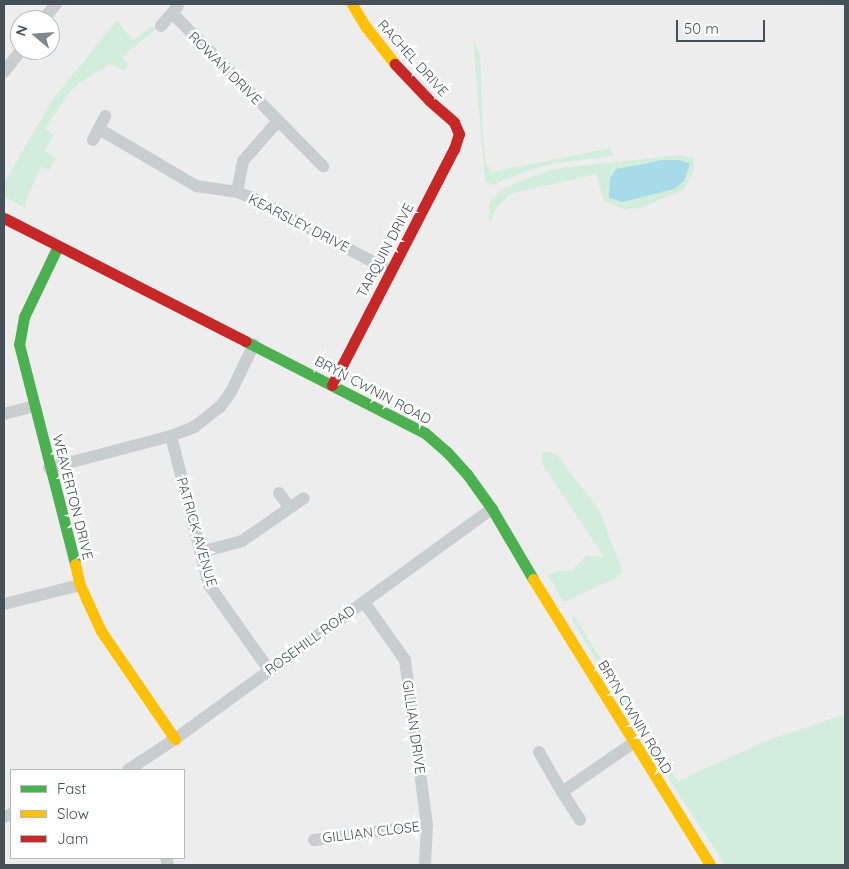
<!DOCTYPE html>
<html>
<head>
<meta charset="utf-8">
<style>
  body { margin:0 }
  #map { position:relative; width:849px; height:869px; overflow:hidden; background:#eeeded; font-family:Quicksand,sans-serif }
  div>[style] { position:absolute }
  .green>* { inset:0; background:#d2eddc }
  .water>* { inset:0; background:#a7dbea }
  .street>* { height:12px; margin:-6px; padding:0 6px; transform-origin:6px; border-radius:6px; background:#cacdce }
  .fast>* { height:11px; margin:-5.5px; padding:0 5.5px; transform-origin:5.5px; border-radius:5.5px; background:#4caf50 }
  .slow>* { height:11px; margin:-5.5px; padding:0 5.5px; transform-origin:5.5px; border-radius:5.5px; background:#ffc107 }
  .jam>* { height:11px; margin:-5.5px; padding:0 5.5px; transform-origin:5.5px; border-radius:5.5px; background:#c62828 }
  span { translate:-50% -50%; white-space:nowrap; text-align:center; line-height:1.15; -webkit-text-stroke:5px #fff; paint-order:stroke }
  .street-label { font-size:14px; color:#465059 }
  .frame { position:absolute; inset:0; border:5px solid #465059; pointer-events:none }
  .legend { position:absolute; left:10px; top:769px; width:175px; height:90px; box-sizing:border-box; background:#fff; border:1px solid #b5b9bd; margin:0; padding:6px 9px; list-style:none; font-size:15px; color:#465059 }
  .legend li { display:flex; align-items:center; gap:10px; height:25px }
  .legend b { width:25px; border:1px solid #b5b9bd }
  .north { position:absolute; left:10px; top:10px; width:50px; height:50px; box-sizing:border-box; background:#fff; border:1px solid #b5b9bd; border-radius:50%; rotate:288deg; font-size:14px; font-weight:700; line-height:20px; text-align:center; color:#465059 }
  .north::after { content:''; display:block; margin:auto; width:18px; height:22px; background:#81878d; clip-path:polygon(50% 0,100% 100%,50% 72%,0 100%) }
  .scale { position:absolute; left:676px; top:20px; width:89px; height:22px; box-sizing:border-box; border:2px solid #465059; border-top:0; padding-left:6px; font-size:15px; line-height:18px; white-space:nowrap; color:#465059; -webkit-text-stroke:4px #fff; paint-order:stroke }
</style>
</head>
<body>
<div id="map">
  <div class="green">
    <div style="clip-path:polygon(117px 20px,133px 40px,152px 26px,156px 29px,122px 57px,129px 64px,124px 71px,110px 64px,78px 84px,68px 94px,45px 129px,54px 135px,45px 151px,56px 158px,49px 170px,41px 167px,26px 200px,25px 208px,4px 196px,4px 183px,53px 99px)"></div>
    <div style="clip-path:polygon(473px 40px,480px 53px,483px 134px,486px 163px,492px 172px,610px 148px,614px 156px,556px 163px,527px 171px,492px 185px,485px 181px)"></div>
    <div style="clip-path:polygon(evenodd,680px 155px,693px 158px,694px 171px,683px 190px,665px 198px,639px 208px,623px 209px,604px 201px,596px 174px,510px 194px,497px 207px,489px 225px,489px 203px,504px 188px,523px 180px,548px 171px,567px 167px,680px 155px,647px 163px,656px 194px,623px 202px,636px 164px,647px 163px)"></div>
    <div style="clip-path:polygon(547px 451px,557px 455px,599px 510px,623px 572px,618px 577px,564px 602px,548px 575px,559px 571px,572px 571px,586px 555px,604px 557px,542px 464px,542px 453px)"></div>
    <div style="clip-path:polygon(573px 615px,678px 781px,766px 741px,845px 714px,845px 865px,725px 865px,662px 768px,572px 620px)"></div>
  </div>
  <div class="water">
    <div style="clip-path:polygon(663px 160px,680px 160px,690px 164px,684px 181px,674px 189px,623px 202px,609px 198px,610px 178px,616px 169px)"></div>
  </div>
  <div class="street">
    <div style="left:173px;top:14px;width:214px;rotate:45.4deg"></div>
    <div style="left:43px;top:20px;width:21px;rotate:-51deg"></div>
    <div style="left:161px;top:26px;width:26px;rotate:-50deg"></div>
    <div style="left:4px;top:72px;width:28px;rotate:-52deg"></div>
    <div style="left:99px;top:129px;width:113px;rotate:30.4deg"></div>
    <div style="left:196px;top:186px;width:41px;rotate:8.3deg"></div>
    <div style="left:237px;top:192px;width:19px;rotate:21deg"></div>
    <div style="left:255px;top:199px;width:153px;rotate:28.1deg"></div>
    <div style="left:93px;top:140px;width:27px;rotate:-63deg"></div>
    <div style="left:237px;top:192px;width:32px;rotate:-79deg"></div>
    <div style="left:243px;top:161px;width:53px;rotate:-48.8deg"></div>
    <div style="left:4px;top:414px;width:31px;rotate:-15deg"></div>
    <div style="left:171px;top:436px;width:154px;rotate:75.7deg"></div>
    <div style="left:209px;top:585px;width:104px;rotate:54.8deg"></div>
    <div style="left:49px;top:468px;width:126px;rotate:-14.7deg"></div>
    <div style="left:171px;top:436px;width:25px;rotate:-21deg"></div>
    <div style="left:194px;top:427px;width:33px;rotate:-38deg"></div>
    <div style="left:220px;top:407px;width:19px;rotate:-54deg"></div>
    <div style="left:231px;top:392px;width:53px;rotate:-64.4deg"></div>
    <div style="left:279px;top:493px;width:17px;rotate:54deg"></div>
    <div style="left:201px;top:552px;width:42px;rotate:-15deg"></div>
    <div style="left:242px;top:541px;width:75px;rotate:-34.7deg"></div>
    <div style="left:364px;top:602px;width:71px;rotate:54.7deg"></div>
    <div style="left:405px;top:660px;width:166px;rotate:82.4deg"></div>
    <div style="left:427px;top:825px;width:40px;rotate:92.9deg"></div>
    <div style="left:4px;top:604px;width:78px;rotate:-14deg"></div>
    <div style="left:539px;top:752px;width:46px;rotate:60.1deg"></div>
    <div style="left:562px;top:792px;width:86px;rotate:-34.6deg"></div>
    <div style="left:128px;top:770px;width:56px;rotate:-33.4deg"></div>
    <div style="left:175px;top:739px;width:392px;rotate:-36deg"></div>
    <div style="left:562px;top:792px;width:33px;rotate:57deg"></div>
    <div style="left:4px;top:817px;width:8px;rotate:-23deg"></div>
    <div style="left:314px;top:840px;width:114px;rotate:-7.6deg"></div>
    <div style="left:166px;top:858px;width:7px;rotate:74deg"></div>
  </div>
  <div class="fast">
    <div style="left:58px;top:246px;width:79px;rotate:115.6deg"></div>
    <div style="left:24px;top:317px;width:27px;rotate:100deg"></div>
    <div style="left:19px;top:344px;width:227px;rotate:75.7deg"></div>
    <div style="left:245px;top:341px;width:202px;rotate:27.1deg"></div>
    <div style="left:425px;top:433px;width:29px;rotate:41deg"></div>
    <div style="left:447px;top:452px;width:30px;rotate:48deg"></div>
    <div style="left:467px;top:474px;width:43px;rotate:54.5deg"></div>
    <div style="left:492px;top:509px;width:81px;rotate:59.6deg"></div>
  </div>
  <div class="slow">
    <div style="left:352px;top:4px;width:27px;rotate:59deg"></div>
    <div style="left:366px;top:27px;width:47px;rotate:51.9deg"></div>
    <div style="left:75px;top:564px;width:22px;rotate:77deg"></div>
    <div style="left:80px;top:585px;width:51px;rotate:65.5deg"></div>
    <div style="left:101px;top:631px;width:131px;rotate:55.6deg"></div>
    <div style="left:533px;top:579px;width:336px;rotate:58.2deg"></div>
  </div>
  <div class="jam">
    <div style="left:4px;top:218px;width:271px;rotate:27deg"></div>
    <div style="left:332px;top:385px;width:266px;rotate:-62.7deg"></div>
    <div style="left:454px;top:149px;width:16px;rotate:-72deg"></div>
    <div style="left:459px;top:134px;width:13px;rotate:-113deg"></div>
    <div style="left:454px;top:122px;width:33px;rotate:-139deg"></div>
    <div style="left:429px;top:100px;width:50px;rotate:-133.4deg"></div>
  </div>
  <div class="street-label">
    <span style="left:413px;top:58px;rotate:48deg">RACHEL DRIVE</span>
    <span style="left:225px;top:68px;rotate:45deg">ROWAN DRIVE</span>
    <span style="left:299px;top:223px;rotate:27deg">KEARSLEY DRIVE</span>
    <span style="left:385px;top:250px;rotate:-62deg">TARQUIN DRIVE</span>
    <span style="left:373px;top:390px;rotate:28deg">BRYN CWNIN ROAD</span>
    <span style="left:73px;top:497px;rotate:76deg">WEAVERTON DRIVE</span>
    <span style="left:197px;top:532px;rotate:74deg">PATRICK AVENUE</span>
    <span style="left:310px;top:640px;rotate:-36deg">ROSEHILL ROAD</span>
    <span style="left:635px;top:717px;rotate:59deg">BRYN CWNIN ROAD</span>
    <span style="left:414px;top:727px;rotate:82deg">GILLIAN DRIVE</span>
    <span style="left:371px;top:832px;rotate:-7deg">GILLIAN CLOSE</span>
  </div>
  <div class="frame"></div>
  <ul class="legend">
  <li><b style="height:6px;background:#4caf50"></b>Fast</li>
  <li><b style="height:6px;background:#ffc107"></b>Slow</li>
  <li><b style="height:6px;background:#c62828"></b>Jam</li>
  </ul>
  <div class="north">N</div>
  <div class="scale">50 m</div>
</div>
</body>
</html>
